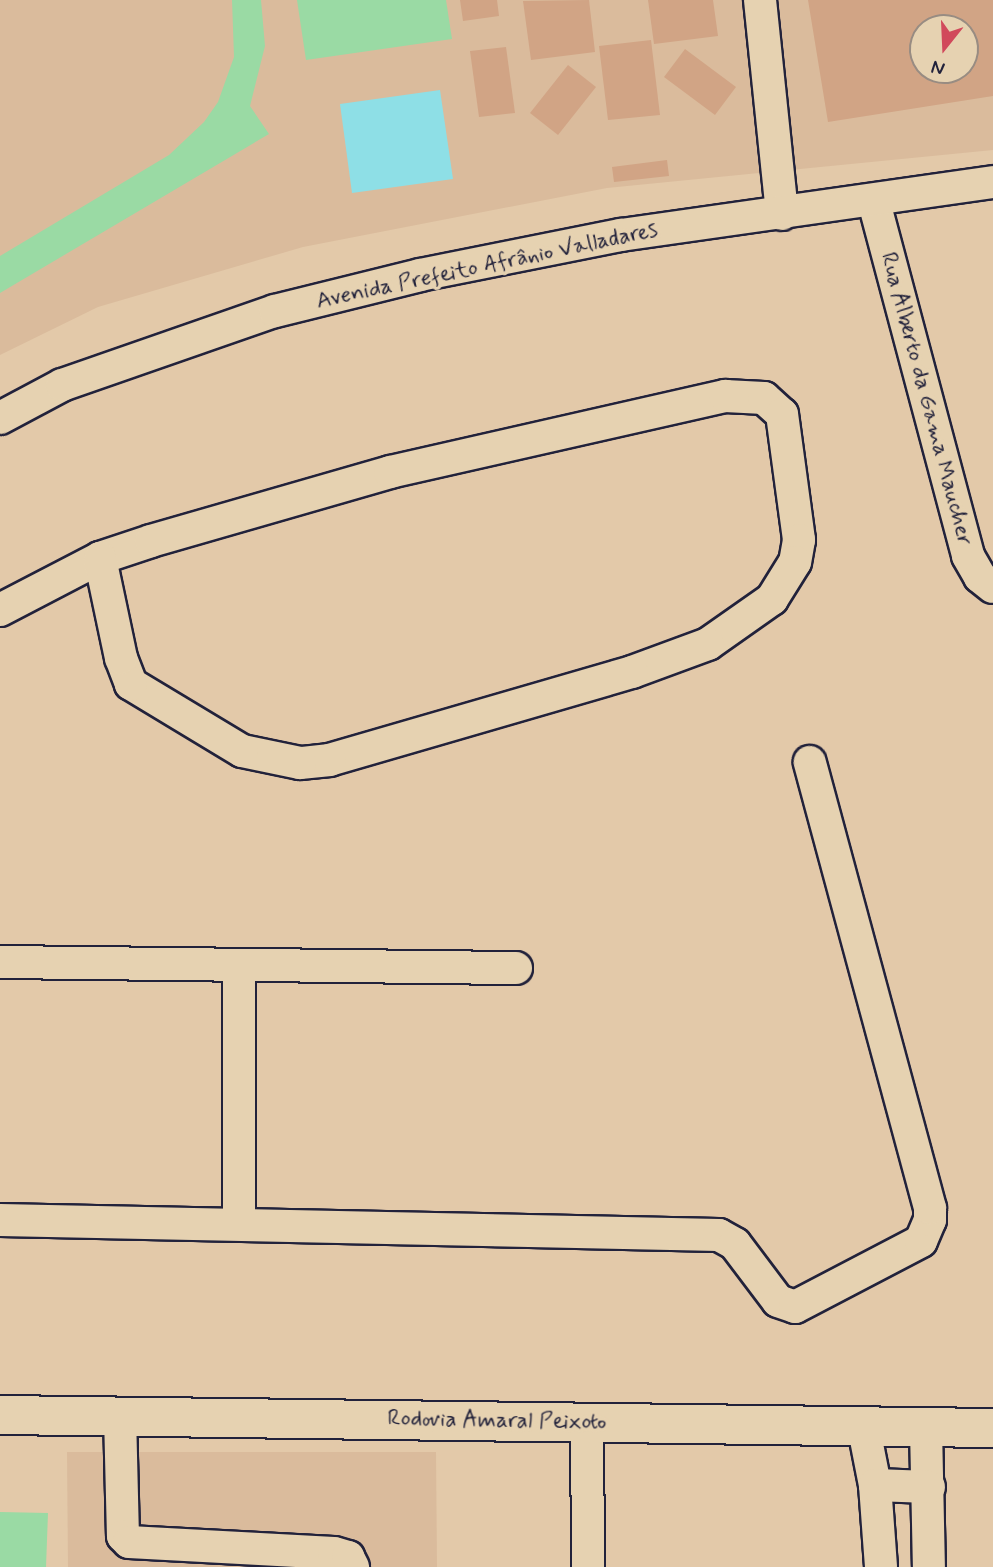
<!DOCTYPE html>
<html>
<head>
<meta charset="utf-8">
<style>
  body { margin:0 }
  #map { position:relative; width:993px; height:1567px; overflow:hidden; background:#e3c9a9; font-family:Mynerve,sans-serif }
  div>[style] { position:absolute }
  .built>* { inset:0; background:#dabb9c }
  .green>* { inset:0; background:#9adaa4 }
  .water>* { inset:0; background:#8edfe6 }
  .building>* { inset:0; background:#d1a485 }
  .roads { filter:drop-shadow(2px 0 #22223b) drop-shadow(-2px 0 #22223b) drop-shadow(0 2px #22223b) drop-shadow(0 -2px #22223b) }
  .minor>* { height:32px; margin:-16px; padding:0 16px; transform-origin:16px; border-radius:16px; background:#e6d2b1 }
  .highway>* { height:38px; margin:-19px; padding:0 19px; transform-origin:19px; border-radius:19px; background:#e6d2b1 }
  span { translate:-50% -50%; white-space:nowrap; text-align:center; line-height:1.15; -webkit-text-stroke:7px #e6d2b1; paint-order:stroke }
  .street-label { font-size:23px; color:#22223b }
  .north { position:absolute; left:909px; top:14px; width:70px; height:70px; box-sizing:border-box; background:#e6d2b1; border:2px solid #988c82; border-radius:50%; rotate:198deg; font-size:19px; font-weight:700; line-height:28px; text-align:center; color:#22223b }
  .north::after { content:''; display:block; margin:auto; width:24px; height:32px; background:#d1495b; clip-path:polygon(50% 0,100% 100%,50% 72%,0 100%) }
</style>
</head>
<body>
<div id="map">
  <div class="built">
    <div style="clip-path:polygon(evenodd,0 0,993px 0,993px 150px,607px 188px,303px 247px,98px 307px,0 355px,0 0,923px 28px,965px 28px,965px 70px,923px 70px,923px 28px)"></div>
    <div style="clip-path:polygon(67px 1452px,436px 1452px,437px 1567px,68px 1567px)"></div>
  </div>
  <div class="green">
    <div style="clip-path:polygon(232px 0,261px 0,265px 46px,250px 106px,269px 134px,0 293px,0 256px,169px 155px,204px 122px,218px 102px,234px 57px)"></div>
    <div style="clip-path:polygon(297px 0,446px 0,452px 39px,306px 60px)"></div>
    <div style="clip-path:polygon(0 1512px,48px 1513px,46px 1567px,0 1567px)"></div>
  </div>
  <div class="water">
    <div style="clip-path:polygon(440px 90px,453px 179px,352px 193px,340px 104px)"></div>
  </div>
  <div class="building">
    <div style="clip-path:polygon(460px 0,497px 0,499px 16px,463px 21px)"></div>
    <div style="clip-path:polygon(589px 0,595px 52px,531px 60px,523px 1px)"></div>
    <div style="clip-path:polygon(648px 0,713px 0,718px 36px,654px 44px)"></div>
    <div style="clip-path:polygon(evenodd,808px 0,993px 0,993px 96px,828px 122px,808px 0,923px 28px,965px 28px,965px 70px,923px 70px,923px 28px)"></div>
    <div style="clip-path:polygon(651px 40px,660px 115px,608px 120px,599px 46px)"></div>
    <div style="clip-path:polygon(506px 47px,515px 113px,479px 117px,470px 51px)"></div>
    <div style="clip-path:polygon(685px 49px,736px 87px,715px 115px,664px 77px)"></div>
    <div style="clip-path:polygon(568px 65px,596px 87px,558px 135px,530px 113px)"></div>
    <div style="clip-path:polygon(667px 160px,669px 176px,614px 182px,612px 167px)"></div>
  </div>
  <div class="roads">
    <div class="minor">
      <div style="left:760px;top:0;width:215px;rotate:84.1deg"></div>
      <div style="left:874px;top:202px;width:366px;rotate:75.1deg"></div>
      <div style="left:968px;top:556px;width:24px;rotate:60deg"></div>
      <div style="left:980px;top:577px;width:16px;rotate:38deg"></div>
      <div style="left:0;top:418px;width:70px;rotate:-28deg"></div>
      <div style="left:62px;top:385px;width:225px;rotate:-19.2deg"></div>
      <div style="left:275px;top:311px;width:149px;rotate:-13.9deg"></div>
      <div style="left:420px;top:275px;width:205px;rotate:-11.3deg"></div>
      <div style="left:621px;top:235px;width:376px;rotate:-8.1deg"></div>
      <div style="left:0;top:610px;width:113px;rotate:-27.5deg"></div>
      <div style="left:100px;top:558px;width:54px;rotate:-18.4deg"></div>
      <div style="left:151px;top:541px;width:249px;rotate:-16.1deg"></div>
      <div style="left:390px;top:472px;width:344px;rotate:-12.8deg"></div>
      <div style="left:725px;top:396px;width:39px;rotate:3deg"></div>
      <div style="left:764px;top:398px;width:24px;rotate:42deg"></div>
      <div style="left:782px;top:414px;width:127px;rotate:82.3deg"></div>
      <div style="left:799px;top:540px;width:22px;rotate:100deg"></div>
      <div style="left:795px;top:562px;width:44px;rotate:121.9deg"></div>
      <div style="left:772px;top:599px;width:78px;rotate:144.9deg"></div>
      <div style="left:708px;top:644px;width:81px;rotate:159.8deg"></div>
      <div style="left:632px;top:672px;width:315px;rotate:163.8deg"></div>
      <div style="left:330px;top:760px;width:30px;rotate:174deg"></div>
      <div style="left:300px;top:763px;width:59px;rotate:-168.3deg"></div>
      <div style="left:242px;top:751px;width:130px;rotate:-148.9deg"></div>
      <div style="left:131px;top:684px;width:28px;rotate:-111deg"></div>
      <div style="left:121px;top:658px;width:102px;rotate:-101.9deg"></div>
      <div style="left:0;top:962px;width:516px;rotate:0.67deg"></div>
      <div style="left:0;top:1220px;width:719px;rotate:1.2deg"></div>
      <div style="left:719px;top:1235px;width:18px;rotate:29deg"></div>
      <div style="left:735px;top:1244px;width:71px;rotate:53deg"></div>
      <div style="left:778px;top:1301px;width:18px;rotate:19deg"></div>
      <div style="left:795px;top:1307px;width:142px;rotate:-27.6deg"></div>
      <div style="left:921px;top:1241px;width:23px;rotate:-67deg"></div>
      <div style="left:930px;top:1220px;width:12px;rotate:-90deg"></div>
      <div style="left:930px;top:1208px;width:462px;rotate:-105.1deg"></div>
      <div style="left:239px;top:1223px;width:258px;rotate:-90deg"></div>
      <div style="left:120px;top:1415px;width:121px;rotate:88.6deg"></div>
      <div style="left:123px;top:1536px;width:8px;rotate:45deg"></div>
      <div style="left:129px;top:1542px;width:205px;rotate:3.1deg"></div>
      <div style="left:334px;top:1553px;width:15px;rotate:16deg"></div>
      <div style="left:348px;top:1557px;width:11px;rotate:63deg"></div>
      <div style="left:587px;top:1422px;width:145px;rotate:89.6deg"></div>
      <div style="left:863px;top:1424px;width:62px;rotate:78.9deg"></div>
      <div style="left:875px;top:1485px;width:82px;rotate:85.8deg"></div>
      <div style="left:926px;top:1428px;width:139px;rotate:88.8deg"></div>
      <div style="left:875px;top:1485px;width:54px;rotate:2.1deg"></div>
    </div>
    <div class="highway">
      <div style="left:0;top:1415px;width:993px;rotate:0.75deg"></div>
    </div>
  </div>
  <div class="street-label">
    <span style="left:487px;top:266px;rotate:-12deg">Avenida Prefeito Afrânio Valladares</span>
    <span style="left:926px;top:399px;rotate:75deg">Rua Alberto da Gama Maucher</span>
    <span style="left:497px;top:1421px;rotate:1deg">Rodovia Amaral Peixoto</span>
  </div>
  <div class="north">N</div>
</div>
</body>
</html>
